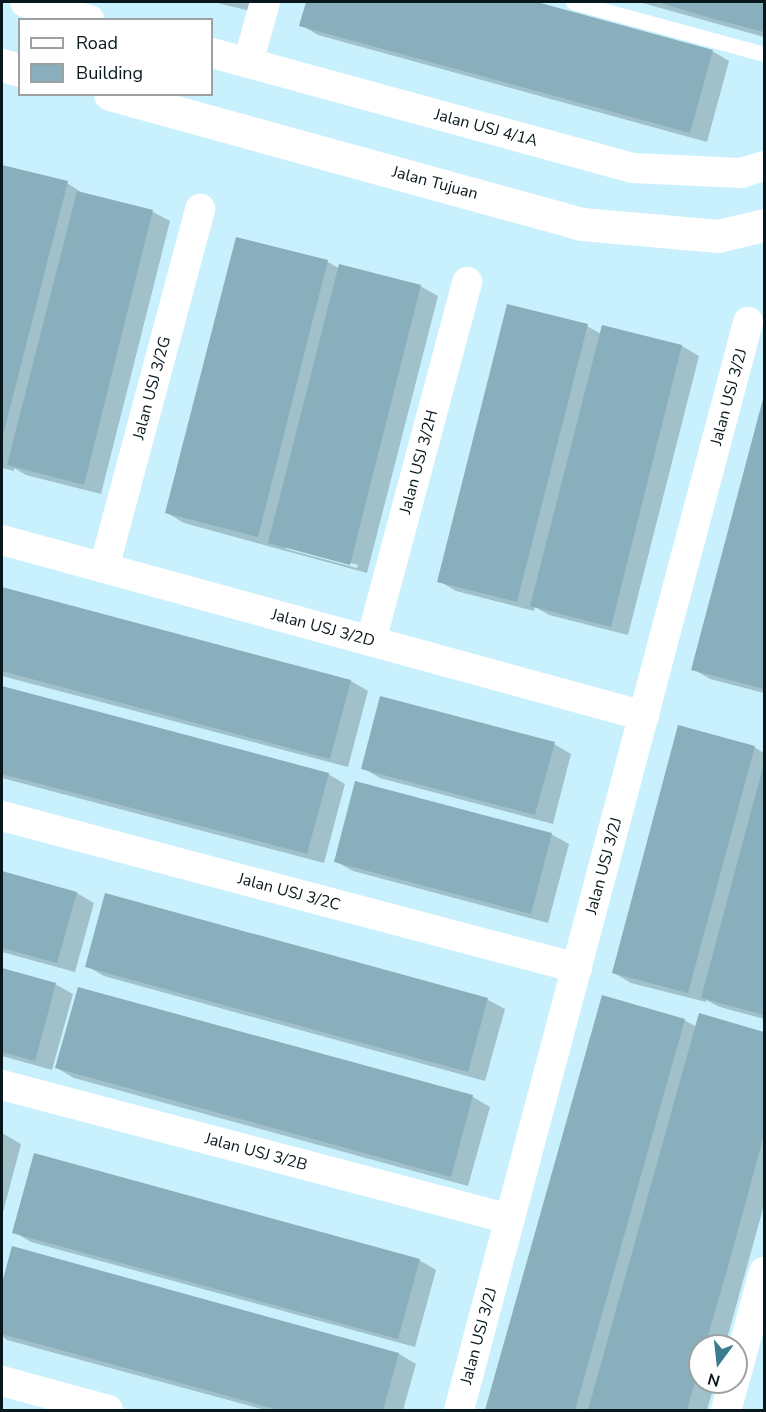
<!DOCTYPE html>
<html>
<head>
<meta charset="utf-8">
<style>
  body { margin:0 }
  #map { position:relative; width:766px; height:1412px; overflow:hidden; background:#c9f0fd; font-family:"Nunito Sans",sans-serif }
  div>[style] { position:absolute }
  .shadow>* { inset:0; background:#0003 }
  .building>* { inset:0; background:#8aafbc }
  .service>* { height:15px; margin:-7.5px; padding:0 7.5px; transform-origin:7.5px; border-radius:7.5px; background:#fff }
  .minor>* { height:30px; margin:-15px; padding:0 15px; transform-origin:15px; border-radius:15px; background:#fff }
  .tertiary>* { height:33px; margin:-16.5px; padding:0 16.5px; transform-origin:16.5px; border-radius:16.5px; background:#fff }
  span { translate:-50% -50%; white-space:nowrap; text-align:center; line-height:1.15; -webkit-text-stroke:5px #fff; paint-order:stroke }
  .street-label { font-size:16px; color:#08171b }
  .frame { position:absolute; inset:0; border:3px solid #08171b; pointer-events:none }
  .legend { position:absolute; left:18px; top:18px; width:195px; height:78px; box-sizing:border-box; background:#fff; border:2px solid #9ca2a4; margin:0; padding:8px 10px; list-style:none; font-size:18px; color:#08171b }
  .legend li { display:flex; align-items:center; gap:12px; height:30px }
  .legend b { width:30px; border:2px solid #9ca2a4 }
  .north { position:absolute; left:688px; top:1334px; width:60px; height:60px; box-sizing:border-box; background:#fff; border:2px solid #9ca2a4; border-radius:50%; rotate:195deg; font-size:16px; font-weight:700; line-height:24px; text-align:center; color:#08171b }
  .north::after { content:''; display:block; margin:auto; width:21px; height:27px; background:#3a7b8e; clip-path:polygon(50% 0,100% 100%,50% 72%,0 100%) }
</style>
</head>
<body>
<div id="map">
  <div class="shadow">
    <div style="clip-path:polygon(213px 2px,262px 2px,259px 13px)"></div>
    <div style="clip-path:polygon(307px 2px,532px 2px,712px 51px,729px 61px,707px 142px,318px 35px,301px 25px)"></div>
    <div style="clip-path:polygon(639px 2px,764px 2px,764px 37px)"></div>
    <div style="clip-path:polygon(2px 166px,67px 183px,84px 194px,153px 212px,170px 221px,101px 494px,26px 475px,14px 468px,14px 471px,2px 468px)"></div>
    <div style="clip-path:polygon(evenodd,237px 239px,328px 262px,340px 269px,420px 286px,438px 296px,367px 573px,184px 523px,167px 513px,237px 239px,286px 546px,358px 565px,357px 568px,286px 549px,286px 546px)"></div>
    <div style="clip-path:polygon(587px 326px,601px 334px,682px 346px,699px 356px,628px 635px,549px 615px,535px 607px,534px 611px,456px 591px,439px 581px)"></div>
    <div style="clip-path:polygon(764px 398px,764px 693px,710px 679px,693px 669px)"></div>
    <div style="clip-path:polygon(2px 589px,351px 681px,368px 691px,348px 767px,2px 676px)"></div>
    <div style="clip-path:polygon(2px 688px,328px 774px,345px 784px,324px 863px,2px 778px)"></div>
    <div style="clip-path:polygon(554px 744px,571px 754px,553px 824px,380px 778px,363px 768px)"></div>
    <div style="clip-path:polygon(754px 747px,764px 753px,764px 1019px,720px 1007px,706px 1000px,706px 1002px,631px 983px,614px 973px)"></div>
    <div style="clip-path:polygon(551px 834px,569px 844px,548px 923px,353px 871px,335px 861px)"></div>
    <div style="clip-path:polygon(2px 872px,77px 893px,94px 903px,75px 972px,2px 952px)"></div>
    <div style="clip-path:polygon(106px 894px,488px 1000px,505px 1009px,485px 1081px,104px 976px,87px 966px)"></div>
    <div style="clip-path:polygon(2px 970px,55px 984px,73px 994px,52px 1070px,2px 1056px)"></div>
    <div style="clip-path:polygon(79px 988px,473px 1097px,490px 1107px,468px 1186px,74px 1078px,57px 1068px)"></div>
    <div style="clip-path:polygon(603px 997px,684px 1020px,697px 1027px,700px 1015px,764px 1033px,764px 1205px,725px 1346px,700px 1346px,700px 1382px,715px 1382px,707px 1410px,487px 1410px)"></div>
    <div style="clip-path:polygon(2px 1133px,21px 1144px,2px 1216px)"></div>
    <div style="clip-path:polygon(14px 1232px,419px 1260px,436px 1270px,415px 1347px,31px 1242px)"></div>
    <div style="clip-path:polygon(13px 1248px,399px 1354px,416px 1364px,403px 1410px,265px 1410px,7px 1340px,2px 1336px,2px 1289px)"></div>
  </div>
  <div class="building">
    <div style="clip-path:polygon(306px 2px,537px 2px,713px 50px,690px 133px,299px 26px)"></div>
    <div style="clip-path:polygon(657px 2px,764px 2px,764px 32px,714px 19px)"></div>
    <div style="clip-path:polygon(2px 165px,68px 181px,2px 439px)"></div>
    <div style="clip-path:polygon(77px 191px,153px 210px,84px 485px,7px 465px)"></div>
    <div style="clip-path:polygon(236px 237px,328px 260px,258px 537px,165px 513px)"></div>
    <div style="clip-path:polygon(339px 264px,421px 285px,350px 565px,268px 543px)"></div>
    <div style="clip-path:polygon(507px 304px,588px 324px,517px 602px,437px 582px)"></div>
    <div style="clip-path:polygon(602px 325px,682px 345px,611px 627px,530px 606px)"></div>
    <div style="clip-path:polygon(764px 395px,764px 689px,691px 670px)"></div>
    <div style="clip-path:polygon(2px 587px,351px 680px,330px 759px,2px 671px)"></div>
    <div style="clip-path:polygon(2px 686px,329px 773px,307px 854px,2px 774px)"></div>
    <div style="clip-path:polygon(380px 696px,555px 742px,535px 815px,361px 769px)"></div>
    <div style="clip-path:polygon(678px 725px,755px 746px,688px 993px,612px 973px)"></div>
    <div style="clip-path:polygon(764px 763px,764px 1015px,701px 998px)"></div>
    <div style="clip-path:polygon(355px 781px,552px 833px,531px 914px,334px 862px)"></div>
    <div style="clip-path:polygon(2px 871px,77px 892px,57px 963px,2px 948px)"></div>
    <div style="clip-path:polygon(105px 893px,488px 998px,468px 1072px,85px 967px)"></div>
    <div style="clip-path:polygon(2px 968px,56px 983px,35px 1061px,2px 1052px)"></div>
    <div style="clip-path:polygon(78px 987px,473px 1095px,451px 1177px,55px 1068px)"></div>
    <div style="clip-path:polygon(602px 995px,685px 1019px,586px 1371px,575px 1410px,485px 1410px)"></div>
    <div style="clip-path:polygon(699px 1013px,764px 1032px,764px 1135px,731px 1256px,705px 1346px,700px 1346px,700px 1364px,687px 1410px,588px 1410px)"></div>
    <div style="clip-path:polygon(34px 1153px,420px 1259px,398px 1339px,12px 1233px)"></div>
    <div style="clip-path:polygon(12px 1246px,399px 1353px,383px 1410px,279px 1410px,2px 1334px,2px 1283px)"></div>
  </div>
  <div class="service">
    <div style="left:573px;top:2px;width:198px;rotate:15.2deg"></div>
  </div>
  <div class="minor">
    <div style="left:25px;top:2px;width:67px;rotate:15.5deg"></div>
    <div style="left:212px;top:53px;width:436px;rotate:15.3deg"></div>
    <div style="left:633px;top:168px;width:108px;rotate:2.7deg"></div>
    <div style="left:741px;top:173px;width:24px;rotate:-17deg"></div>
    <div style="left:248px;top:63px;width:63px;rotate:-74.4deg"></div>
    <div style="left:2px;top:540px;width:666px;rotate:15.33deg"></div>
    <div style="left:104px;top:568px;width:372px;rotate:-75deg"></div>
    <div style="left:371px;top:641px;width:372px;rotate:-75deg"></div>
    <div style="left:2px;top:816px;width:595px;rotate:14.81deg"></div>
    <div style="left:2px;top:1085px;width:525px;rotate:14.78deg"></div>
    <div style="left:736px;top:1375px;width:107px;rotate:-74.8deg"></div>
    <div style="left:2px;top:1381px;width:110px;rotate:15.3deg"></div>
    <div style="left:459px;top:1410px;width:1126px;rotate:-75.12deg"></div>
    <div style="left:726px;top:1410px;width:29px;rotate:-74deg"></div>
  </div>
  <div class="tertiary">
    <div style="left:2px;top:65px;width:19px;rotate:16deg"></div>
    <div style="left:110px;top:94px;width:490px;rotate:15.4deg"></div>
    <div style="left:582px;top:224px;width:137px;rotate:5deg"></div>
    <div style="left:718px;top:236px;width:47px;rotate:-13.4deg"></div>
  </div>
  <div class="street-label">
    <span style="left:486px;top:128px;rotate:15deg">Jalan USJ 4/1A</span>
    <span style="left:435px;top:183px;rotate:15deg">Jalan Tujuan</span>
    <span style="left:152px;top:388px;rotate:-75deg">Jalan USJ 3/2G</span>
    <span style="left:729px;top:397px;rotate:-75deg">Jalan USJ 3/2J</span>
    <span style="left:419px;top:462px;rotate:-75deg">Jalan USJ 3/2H</span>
    <span style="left:323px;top:628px;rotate:15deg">Jalan USJ 3/2D</span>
    <span style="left:604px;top:866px;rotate:-75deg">Jalan USJ 3/2J</span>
    <span style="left:289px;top:892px;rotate:15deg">Jalan USJ 3/2C</span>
    <span style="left:256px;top:1152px;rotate:15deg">Jalan USJ 3/2B</span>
    <span style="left:479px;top:1336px;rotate:-75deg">Jalan USJ 3/2J</span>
  </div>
  <div class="frame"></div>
  <ul class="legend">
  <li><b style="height:8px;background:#fff"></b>Road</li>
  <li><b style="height:16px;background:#8aafbc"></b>Building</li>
  </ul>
  <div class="north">N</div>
</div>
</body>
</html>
